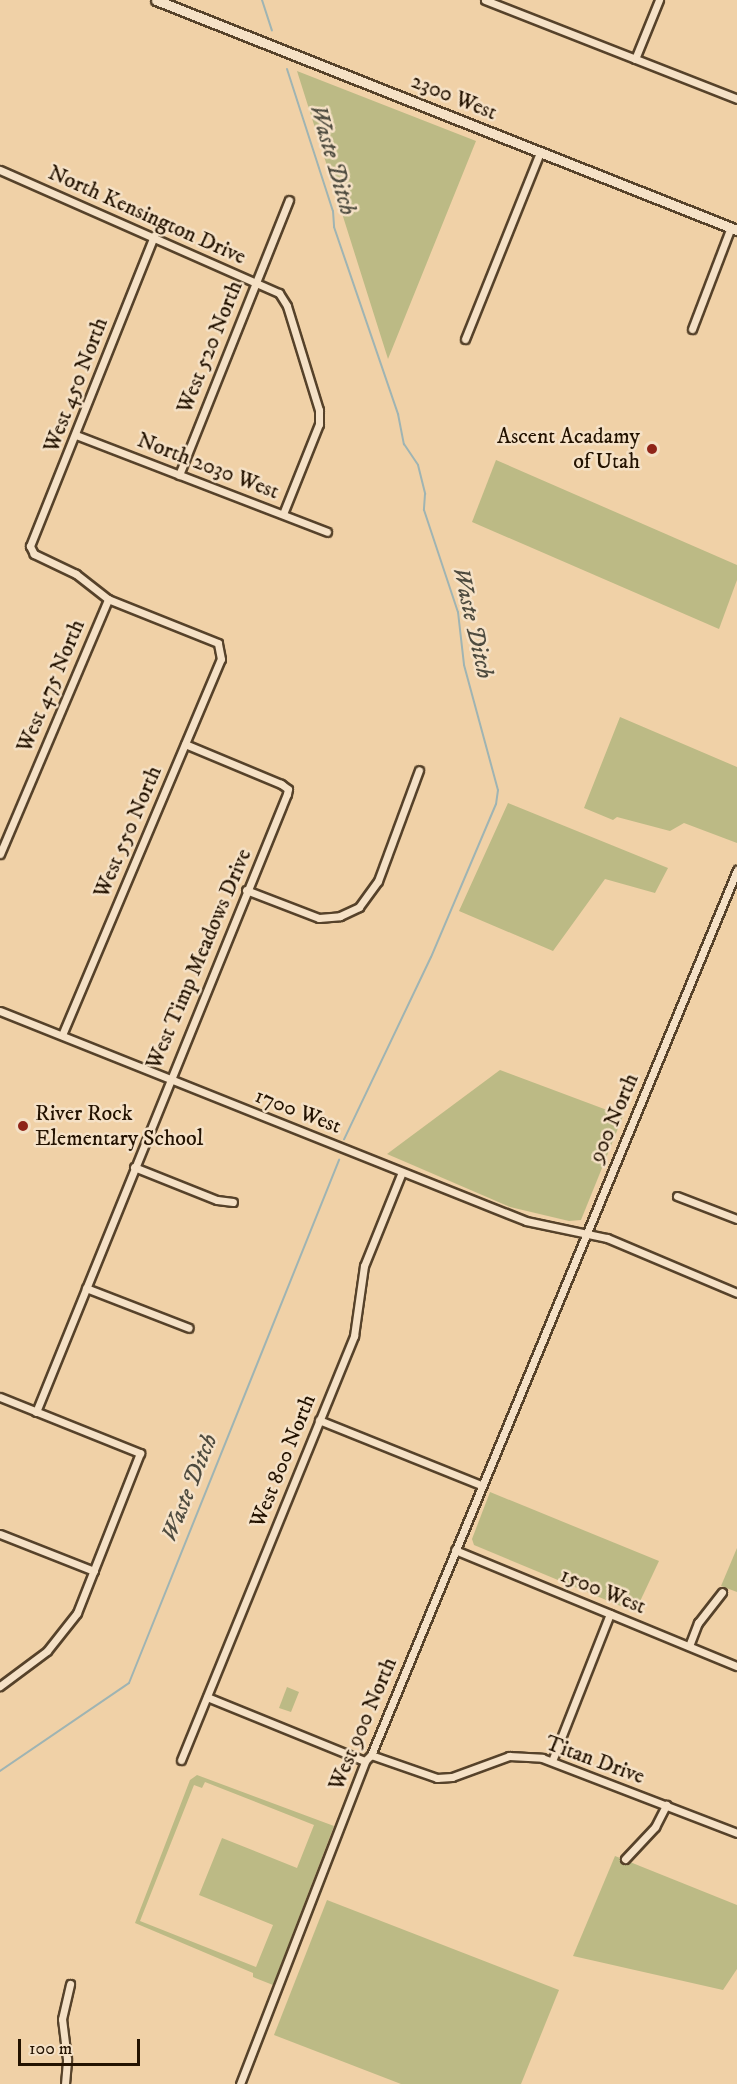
<!DOCTYPE html>
<html>
<head>
<meta charset="utf-8">
<style>
  body { margin:0 }
  #map { position:relative; width:737px; height:2084px; overflow:hidden; background:#f0d1a7; font-family:"IM FELL DW Pica",serif }
  div>[style] { position:absolute }
  .green>* { inset:0; background:#bcba85 }
  .stream>* { height:2px; margin:-1px; padding:0 1px; transform-origin:1px; border-radius:1px; background:#9fb4b3 }
  .roads { filter:drop-shadow(2px 0 #56422a) drop-shadow(-2px 0 #56422a) drop-shadow(0 2px #56422a) drop-shadow(0 -2px #56422a) }
  .street>* { height:7px; margin:-3.5px; padding:0 3.5px; transform-origin:3.5px; border-radius:3.5px; background:#f5e1c6 }
  .secondary>* { height:9px; margin:-4.5px; padding:0 4.5px; transform-origin:4.5px; border-radius:4.5px; background:#f5e1c6 }
  .dots>* { width:16px; height:16px; translate:-50% -50%; box-sizing:border-box; border:3px solid #f5e1c6; border-radius:50% }
  span { translate:-50% -50%; white-space:nowrap; text-align:center; line-height:1.15; -webkit-text-stroke:5px #f5e1c6; paint-order:stroke }
  .street-label { font-size:22px; color:#231200 }
  .poi-label { font-size:22px; color:#231200 }
  .right { translate:-100% -50%; text-align:right }
  .left { translate:0 -50%; text-align:left }
  .water-label { font-size:24px; color:#4e4b3f; font-style:italic }
  .scale { position:absolute; left:18px; top:2039px; width:122px; height:27px; box-sizing:border-box; border:3px solid #231200; border-top:0; padding-left:8px; font-size:18px; line-height:21px; white-space:nowrap; color:#231200; -webkit-text-stroke:4px #f5e1c6; paint-order:stroke }
</style>
</head>
<body>
<div id="map">
  <div class="green">
    <div style="clip-path:polygon(297px 71px,476px 141px,388px 359px,334px 188px)"></div>
    <div style="clip-path:polygon(496px 460px,737px 565px,737px 580px,719px 629px,472px 522px)"></div>
    <div style="clip-path:polygon(620px 717px,737px 767px,737px 843px,684px 823px,670px 831px,617px 817px,613px 820px,584px 808px)"></div>
    <div style="clip-path:polygon(508px 803px,668px 868px,655px 893px,605px 879px,553px 951px,459px 911px)"></div>
    <div style="clip-path:polygon(500px 1070px,623px 1116px,581px 1220px,569px 1221px,510px 1207px,387px 1154px)"></div>
    <div style="clip-path:polygon(490px 1492px,659px 1561px,635px 1612px,474px 1545px,472px 1539px)"></div>
    <div style="clip-path:polygon(737px 1548px,737px 1592px,721px 1586px)"></div>
    <div style="clip-path:polygon(287px 1687px,299px 1692px,291px 1712px,279px 1708px)"></div>
    <div style="clip-path:polygon(evenodd,197px 1775px,334px 1826px,273px 1985px,253px 1977px,253px 1973px,135px 1923px,190px 1780px,197px 1775px,205px 1782px,314px 1825px,297px 1868px,222px 1838px,199px 1895px,273px 1925px,256px 1967px,140px 1921px,194px 1785px,202px 1788px,205px 1782px)"></div>
    <div style="clip-path:polygon(615px 1856px,737px 1905px,737px 1969px,723px 1990px,573px 1956px)"></div>
    <div style="clip-path:polygon(327px 1900px,559px 1990px,521px 2084px,401px 2084px,274px 2035px)"></div>
  </div>
  <div class="stream">
    <div style="left:262px;top:0;width:32px;rotate:72deg"></div>
    <div style="left:287px;top:69px;width:149px;rotate:72.1deg"></div>
    <div style="left:333px;top:211px;width:16px;rotate:86deg"></div>
    <div style="left:334px;top:227px;width:198px;rotate:71.1deg"></div>
    <div style="left:398px;top:414px;width:31px;rotate:79deg"></div>
    <div style="left:404px;top:444px;width:25px;rotate:56deg"></div>
    <div style="left:418px;top:465px;width:30px;rotate:76deg"></div>
    <div style="left:425px;top:494px;width:16px;rotate:94deg"></div>
    <div style="left:424px;top:510px;width:108px;rotate:71.6deg"></div>
    <div style="left:458px;top:612px;width:53px;rotate:83.5deg"></div>
    <div style="left:464px;top:665px;width:130px;rotate:74.8deg"></div>
    <div style="left:498px;top:790px;width:14px;rotate:98deg"></div>
    <div style="left:496px;top:804px;width:166px;rotate:113deg"></div>
    <div style="left:431px;top:957px;width:202px;rotate:115.5deg"></div>
    <div style="left:0;top:1771px;width:156px;rotate:-34.3deg"></div>
    <div style="left:129px;top:1683px;width:564px;rotate:-68.12deg"></div>
  </div>
  <div class="roads">
    <div class="street">
      <div style="left:485px;top:0;width:271px;rotate:21.4deg"></div>
      <div style="left:635px;top:59px;width:64px;rotate:-67.9deg"></div>
      <div style="left:0;top:170px;width:305px;rotate:23.8deg"></div>
      <div style="left:279px;top:293px;width:15px;rotate:58deg"></div>
      <div style="left:287px;top:306px;width:109px;rotate:72.9deg"></div>
      <div style="left:319px;top:410px;width:14px;rotate:90deg"></div>
      <div style="left:319px;top:424px;width:97px;rotate:111.8deg"></div>
      <div style="left:692px;top:329px;width:109px;rotate:-69.1deg"></div>
      <div style="left:465px;top:339px;width:201px;rotate:-68.1deg"></div>
      <div style="left:76px;top:435px;width:269px;rotate:21.1deg"></div>
      <div style="left:179px;top:475px;width:296px;rotate:-68.2deg"></div>
      <div style="left:0;top:854px;width:277px;rotate:-67deg"></div>
      <div style="left:246px;top:890px;width:78px;rotate:21deg"></div>
      <div style="left:319px;top:918px;width:21px;rotate:-5deg"></div>
      <div style="left:340px;top:916px;width:21px;rotate:-25deg"></div>
      <div style="left:359px;top:907px;width:32px;rotate:-54deg"></div>
      <div style="left:378px;top:881px;width:118px;rotate:-69.7deg"></div>
      <div style="left:0;top:1011px;width:566px;rotate:21.76deg"></div>
      <div style="left:526px;top:1221px;width:83px;rotate:11.9deg"></div>
      <div style="left:607px;top:1238px;width:141px;rotate:22.9deg"></div>
      <div style="left:62px;top:1035px;width:408px;rotate:-67.1deg"></div>
      <div style="left:221px;top:659px;width:16px;rotate:-101deg"></div>
      <div style="left:218px;top:643px;width:118px;rotate:-158.2deg"></div>
      <div style="left:108px;top:599px;width:41px;rotate:-142deg"></div>
      <div style="left:76px;top:574px;width:47px;rotate:-154.5deg"></div>
      <div style="left:34px;top:554px;width:9px;rotate:-117deg"></div>
      <div style="left:30px;top:546px;width:334px;rotate:-68.2deg"></div>
      <div style="left:134px;top:1167px;width:89px;rotate:21.7deg"></div>
      <div style="left:217px;top:1200px;width:16px;rotate:7deg"></div>
      <div style="left:677px;top:1196px;width:64px;rotate:21deg"></div>
      <div style="left:86px;top:1288px;width:110px;rotate:21.2deg"></div>
      <div style="left:0;top:1397px;width:151px;rotate:21.8deg"></div>
      <div style="left:140px;top:1453px;width:172px;rotate:111.5deg"></div>
      <div style="left:77px;top:1613px;width:48px;rotate:128.3deg"></div>
      <div style="left:47px;top:1651px;width:59px;rotate:143.3deg"></div>
      <div style="left:36px;top:1412px;width:667px;rotate:-67.9deg"></div>
      <div style="left:287px;top:794px;width:5px;rotate:-79deg"></div>
      <div style="left:288px;top:789px;width:9px;rotate:-144deg"></div>
      <div style="left:281px;top:784px;width:104px;rotate:-157.4deg"></div>
      <div style="left:319px;top:1420px;width:175px;rotate:21.9deg"></div>
      <div style="left:0;top:1534px;width:101px;rotate:21.5deg"></div>
      <div style="left:455px;top:1550px;width:305px;rotate:22.4deg"></div>
      <div style="left:689px;top:1646px;width:25px;rotate:-69deg"></div>
      <div style="left:698px;top:1623px;width:39px;rotate:-52deg"></div>
      <div style="left:207px;top:1697px;width:170px;rotate:22.1deg"></div>
      <div style="left:371px;top:1755px;width:70px;rotate:19.2deg"></div>
      <div style="left:437px;top:1778px;width:15px;rotate:-4deg"></div>
      <div style="left:452px;top:1777px;width:61px;rotate:-20.2deg"></div>
      <div style="left:509px;top:1756px;width:33px;rotate:3deg"></div>
      <div style="left:542px;top:1758px;width:209px;rotate:21deg"></div>
      <div style="left:181px;top:1760px;width:458px;rotate:-67.8deg"></div>
      <div style="left:354px;top:1336px;width:71px;rotate:-81.9deg"></div>
      <div style="left:364px;top:1266px;width:101px;rotate:-68deg"></div>
      <div style="left:552px;top:1761px;width:158px;rotate:-68.5deg"></div>
      <div style="left:625px;top:1859px;width:44px;rotate:-46.8deg"></div>
      <div style="left:655px;top:1827px;width:25px;rotate:-63deg"></div>
      <div style="left:65px;top:2084px;width:25px;rotate:-85deg"></div>
      <div style="left:67px;top:2059px;width:40px;rotate:-97.1deg"></div>
      <div style="left:62px;top:2019px;width:36px;rotate:-77deg"></div>
      <div style="left:240px;top:2084px;width:346px;rotate:-68.8deg"></div>
      <div style="left:365px;top:1761px;width:8px;rotate:-45deg"></div>
      <div style="left:371px;top:1755px;width:958px;rotate:-67.53deg"></div>
    </div>
    <div class="secondary">
      <div style="left:156px;top:0;width:625px;rotate:21.6deg"></div>
    </div>
  </div>
  <div class="dots">
    <div style="left:652px;top:449px;background:#8f2418"></div>
    <div style="left:23px;top:1126px;background:#8f2418"></div>
  </div>
  <div class="street-label">
    <span style="left:454px;top:97px;rotate:22deg">2300 West</span>
    <span style="left:147px;top:215px;rotate:24deg">North Kensington Drive</span>
    <span style="left:210px;top:347px;rotate:-68deg">West 520 North</span>
    <span style="left:76px;top:385px;rotate:-69deg">West 450 North</span>
    <span style="left:208px;top:466px;rotate:21deg">North 2030 West</span>
    <span style="left:51px;top:686px;rotate:-67deg">West 475 North</span>
    <span style="left:128px;top:832px;rotate:-67deg">West 550 North</span>
    <span style="left:199px;top:959px;rotate:-67deg">West Timp Meadows Drive</span>
    <span style="left:298px;top:1111px;rotate:21deg">1700 West</span>
    <span style="left:614px;top:1118px;rotate:-67deg">900 North</span>
    <span style="left:283px;top:1461px;rotate:-68deg">West 800 North</span>
    <span style="left:603px;top:1591px;rotate:22deg">1500 West</span>
    <span style="left:363px;top:1724px;rotate:-67deg">West 900 North</span>
    <span style="left:595px;top:1760px;rotate:20deg">Titan Drive</span>
  </div>
  <div class="poi-label">
    <span class="right" style="left:640px;top:449px">Ascent Acadamy<br>of Utah</span>
    <span class="left" style="left:35px;top:1126px">River Rock<br>Elementary School</span>
  </div>
  <div class="water-label">
    <span style="left:332px;top:160px;rotate:74deg">Waste Ditch</span>
    <span style="left:472px;top:623px;rotate:77deg">Waste Ditch</span>
    <span style="left:190px;top:1488px;rotate:-68deg">Waste Ditch</span>
  </div>
  <div class="scale">100 m</div>
</div>
</body>
</html>
